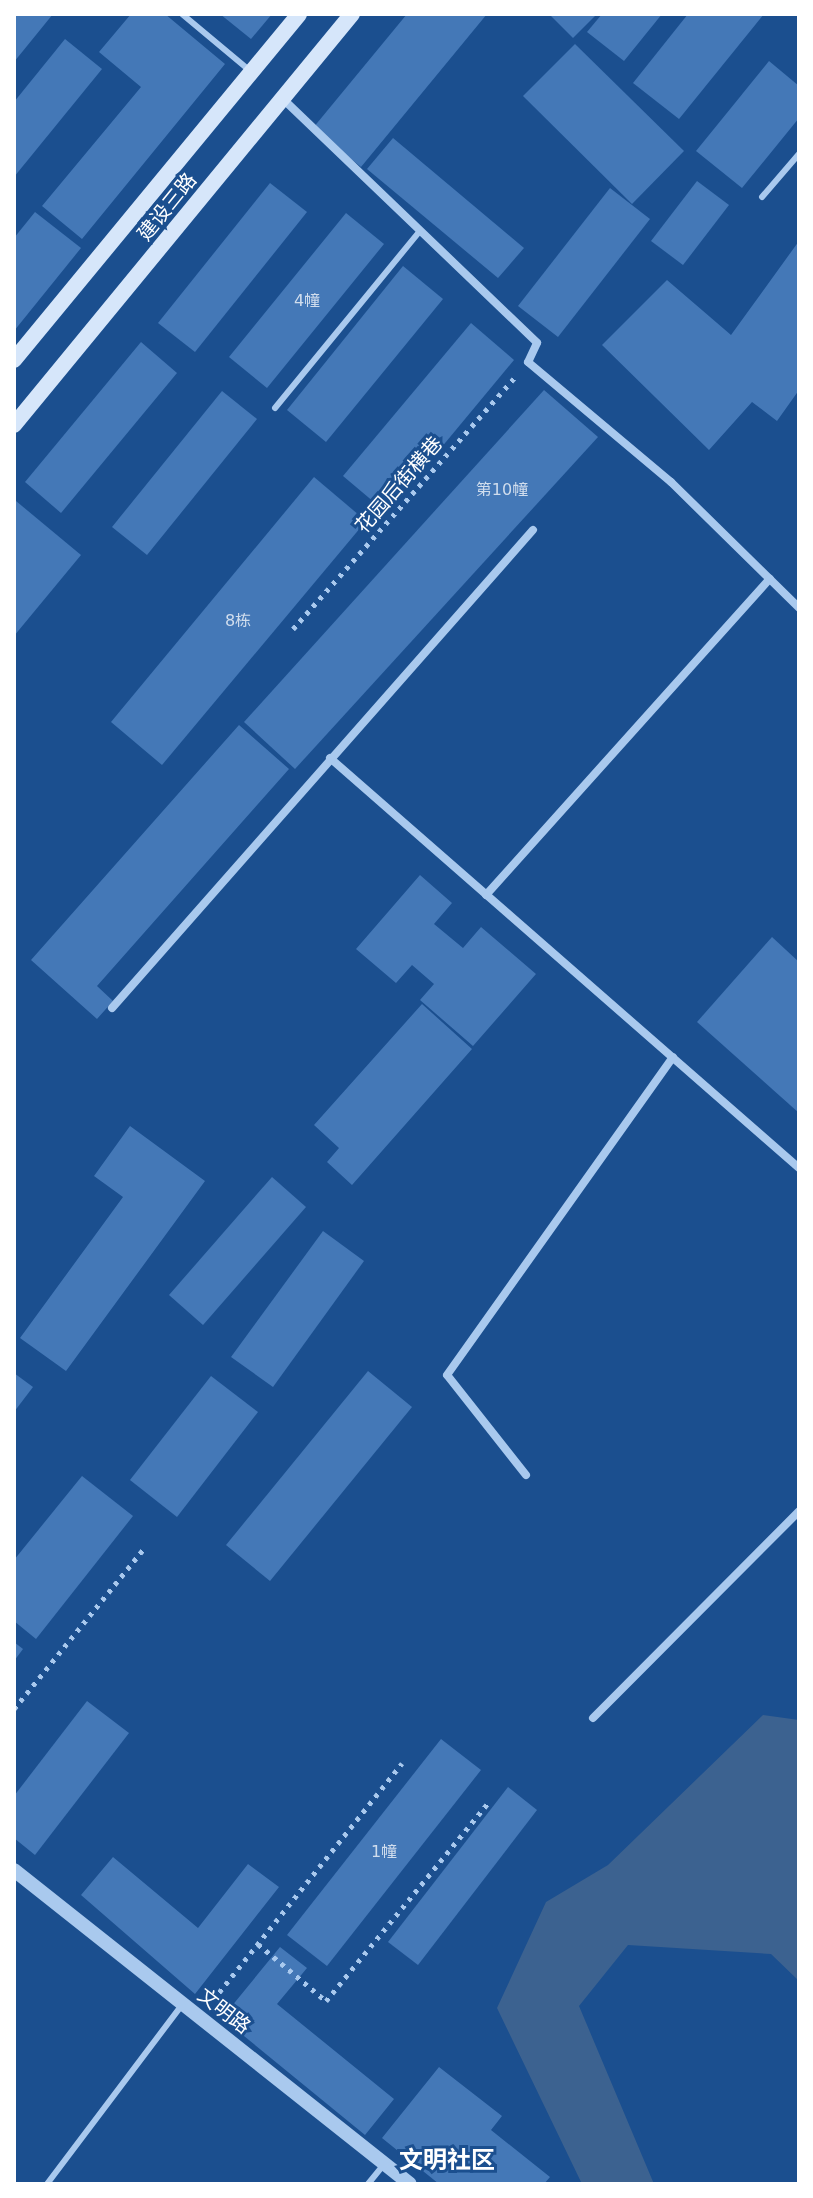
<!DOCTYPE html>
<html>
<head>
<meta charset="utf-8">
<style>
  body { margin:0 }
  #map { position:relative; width:813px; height:2198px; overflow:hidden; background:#1b4f8f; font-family:"DejaVu Sans","Noto Sans SC",sans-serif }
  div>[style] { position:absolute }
  .water>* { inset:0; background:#3c6290 }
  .building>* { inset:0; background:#4478b7 }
  .path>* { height:5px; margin-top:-2.5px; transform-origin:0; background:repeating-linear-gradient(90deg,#a9c9ee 0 4px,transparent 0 10px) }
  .service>* { height:6px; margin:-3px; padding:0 3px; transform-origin:3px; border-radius:3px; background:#a9c9ee }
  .minor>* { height:8px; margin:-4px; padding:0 4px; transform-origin:4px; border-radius:4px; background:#a9c9ee }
  .tertiary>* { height:14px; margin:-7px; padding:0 7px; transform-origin:7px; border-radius:7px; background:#a9c9ee }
  .secondary>* { height:16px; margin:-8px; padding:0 8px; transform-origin:8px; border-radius:8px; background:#d6e6fa }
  span { translate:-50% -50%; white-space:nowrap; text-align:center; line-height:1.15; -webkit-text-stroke:6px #1b4f8f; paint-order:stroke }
  .number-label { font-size:16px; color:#d0dded }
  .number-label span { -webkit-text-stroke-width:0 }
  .street-label { font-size:20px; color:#fff }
  .quarter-label { font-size:24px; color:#fff; font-weight:700 }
  .frame { position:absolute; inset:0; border:16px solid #fff; pointer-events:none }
</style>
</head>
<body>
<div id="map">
  <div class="water">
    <div style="clip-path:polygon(763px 1715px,799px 1720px,799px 1981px,771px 1954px,628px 1945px,579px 2006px,654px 2184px,582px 2184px,497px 2008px,546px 1902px,608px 1865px)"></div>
  </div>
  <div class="building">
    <div style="clip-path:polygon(14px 14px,53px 14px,14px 62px)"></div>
    <div style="clip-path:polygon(131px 14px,165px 14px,225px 64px,82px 239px,42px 206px,141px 87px,99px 52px)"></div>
    <div style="clip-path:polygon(220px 14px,272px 14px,251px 39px)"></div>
    <div style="clip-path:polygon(407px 14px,487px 14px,361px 167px,313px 128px)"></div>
    <div style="clip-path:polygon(549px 14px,597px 14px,573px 38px)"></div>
    <div style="clip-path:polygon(602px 14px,662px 14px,624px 61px,587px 32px)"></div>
    <div style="clip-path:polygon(688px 14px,764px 14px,679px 119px,633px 83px)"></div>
    <div style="clip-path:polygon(65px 39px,102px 69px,14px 177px,14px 102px)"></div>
    <div style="clip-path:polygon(575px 44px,684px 151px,632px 204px,523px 96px)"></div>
    <div style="clip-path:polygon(769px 61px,799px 86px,799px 118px,742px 188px,696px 151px)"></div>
    <div style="clip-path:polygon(393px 138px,524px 248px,498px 278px,367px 169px)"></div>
    <div style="clip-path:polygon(697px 181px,729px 205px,683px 265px,651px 241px)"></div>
    <div style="clip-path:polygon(270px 183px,307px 212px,195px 352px,158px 323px)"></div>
    <div style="clip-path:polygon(610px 188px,650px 219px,558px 337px,518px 306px)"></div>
    <div style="clip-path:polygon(35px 212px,81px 248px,14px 331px,14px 238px)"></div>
    <div style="clip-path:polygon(346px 213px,384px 244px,267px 388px,229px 357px)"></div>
    <div style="clip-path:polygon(799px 241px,799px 390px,777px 421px,752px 402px,709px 450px,602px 345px,667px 280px,731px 335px)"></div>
    <div style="clip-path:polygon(403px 266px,443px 299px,326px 442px,287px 410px)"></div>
    <div style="clip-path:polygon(471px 323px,514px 360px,387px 513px,343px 476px)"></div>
    <div style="clip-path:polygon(141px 342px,177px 373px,61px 513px,25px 482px)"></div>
    <div style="clip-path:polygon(544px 390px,598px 437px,295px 769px,244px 722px)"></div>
    <div style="clip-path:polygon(222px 391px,257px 419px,147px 555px,112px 527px)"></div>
    <div style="clip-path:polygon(314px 477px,366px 521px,162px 765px,111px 722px)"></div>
    <div style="clip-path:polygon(16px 501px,81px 555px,14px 636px,14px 503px)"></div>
    <div style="clip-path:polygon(239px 725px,289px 769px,97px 986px,113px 1001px,97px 1019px,31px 960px)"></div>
    <div style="clip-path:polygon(420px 875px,452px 903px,434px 924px,463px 948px,481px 927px,536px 974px,473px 1046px,420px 1000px,434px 984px,412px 965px,396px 983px,356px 949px)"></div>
    <div style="clip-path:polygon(772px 937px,799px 962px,799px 1113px,697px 1022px)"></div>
    <div style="clip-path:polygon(422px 1004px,472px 1049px,352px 1185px,327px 1162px,339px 1148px,314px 1125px)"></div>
    <div style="clip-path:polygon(130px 1126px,205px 1181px,66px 1371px,20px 1338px,123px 1197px,94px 1176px)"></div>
    <div style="clip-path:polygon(272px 1177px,306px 1207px,203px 1325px,169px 1295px)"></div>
    <div style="clip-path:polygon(323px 1231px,364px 1261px,273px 1387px,231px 1357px)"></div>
    <div style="clip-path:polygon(368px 1371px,412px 1407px,270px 1581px,226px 1545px)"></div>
    <div style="clip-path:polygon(14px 1373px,33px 1387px,14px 1412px)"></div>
    <div style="clip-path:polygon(211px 1376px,258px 1412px,177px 1517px,130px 1480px)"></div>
    <div style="clip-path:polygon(82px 1476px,133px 1516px,36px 1639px,14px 1621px,14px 1560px)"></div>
    <div style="clip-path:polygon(14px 1642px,23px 1649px,14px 1661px)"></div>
    <div style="clip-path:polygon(87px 1701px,129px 1733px,35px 1855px,14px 1838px,14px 1796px)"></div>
    <div style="clip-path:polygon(441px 1739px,481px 1770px,327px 1966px,287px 1935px)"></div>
    <div style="clip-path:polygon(508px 1787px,537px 1810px,418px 1965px,388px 1942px)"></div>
    <div style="clip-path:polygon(113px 1857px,198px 1928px,248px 1864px,279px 1887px,195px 1994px,81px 1895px)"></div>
    <div style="clip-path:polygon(280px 1947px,307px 1968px,277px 2004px,394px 2099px,365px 2135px,222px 2018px)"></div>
    <div style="clip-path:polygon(439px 2067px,502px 2116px,491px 2130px,550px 2177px,544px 2184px,439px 2184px,382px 2138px)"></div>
  </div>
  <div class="path">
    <div style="left:293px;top:629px;width:339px;rotate:-48.6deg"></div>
    <div style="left:14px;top:1709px;width:208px;rotate:-51deg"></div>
    <div style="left:258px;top:1944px;width:89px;rotate:40deg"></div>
    <div style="left:326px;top:2001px;width:256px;rotate:-50.7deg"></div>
    <div style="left:213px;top:2000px;width:303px;rotate:-51.4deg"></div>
  </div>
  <div class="service">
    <div style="left:182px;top:14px;width:87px;rotate:39.9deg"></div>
    <div style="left:762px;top:197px;width:57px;rotate:-49.3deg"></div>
    <div style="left:275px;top:408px;width:226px;rotate:-50.7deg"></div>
    <div style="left:47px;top:2184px;width:224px;rotate:-53deg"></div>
    <div style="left:368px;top:2184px;width:26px;rotate:-51deg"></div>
  </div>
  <div class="minor">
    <div style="left:283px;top:99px;width:352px;rotate:43.8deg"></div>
    <div style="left:537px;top:343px;width:21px;rotate:115deg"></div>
    <div style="left:528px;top:362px;width:187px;rotate:40deg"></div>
    <div style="left:671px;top:482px;width:180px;rotate:44.5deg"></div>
    <div style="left:330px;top:758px;width:623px;rotate:41.16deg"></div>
    <div style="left:486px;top:895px;width:425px;rotate:-48.1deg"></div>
    <div style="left:112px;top:1008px;width:637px;rotate:-48.63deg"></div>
    <div style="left:526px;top:1475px;width:127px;rotate:-128.3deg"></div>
    <div style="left:447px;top:1375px;width:390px;rotate:-54.6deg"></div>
    <div style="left:593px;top:1718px;width:292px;rotate:-45.1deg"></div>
  </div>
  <div class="tertiary">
    <div style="left:14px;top:1870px;width:505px;rotate:38.41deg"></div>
  </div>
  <div class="secondary">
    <div style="left:14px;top:360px;width:448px;rotate:-50.5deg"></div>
    <div style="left:14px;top:425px;width:532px;rotate:-50.57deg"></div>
  </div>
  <div class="number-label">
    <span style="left:307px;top:301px">4幢</span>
    <span style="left:502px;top:490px">第10幢</span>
    <span style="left:238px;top:621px">8栋</span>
    <span style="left:384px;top:1852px">1幢</span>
  </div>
  <div class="street-label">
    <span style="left:167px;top:207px;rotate:-51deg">建设三路</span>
    <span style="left:399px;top:485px;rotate:-49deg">花园后街横巷</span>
    <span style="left:224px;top:2011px;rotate:38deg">文明路</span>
  </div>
  <div class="quarter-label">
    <span style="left:447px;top:2161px">文明社区</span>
  </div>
  <div class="frame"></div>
</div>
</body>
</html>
